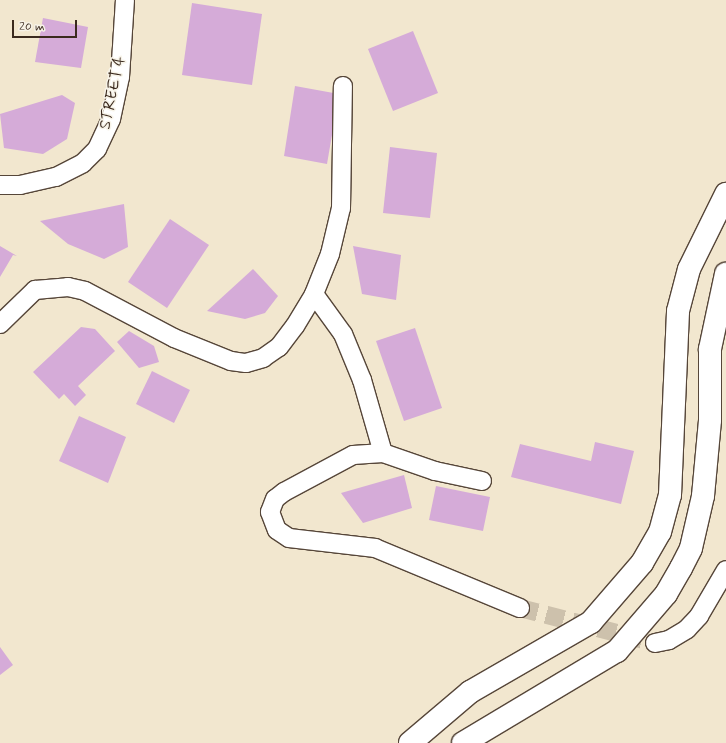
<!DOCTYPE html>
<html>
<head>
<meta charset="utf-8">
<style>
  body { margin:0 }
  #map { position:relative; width:726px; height:743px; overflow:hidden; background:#f2e7cf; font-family:Mynerve,sans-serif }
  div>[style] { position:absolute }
  .building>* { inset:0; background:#d5abd8 }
  .street-tunnel>* { height:18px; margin-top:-9px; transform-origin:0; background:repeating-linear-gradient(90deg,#cdc1ac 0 18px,transparent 0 27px) }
  .roads { filter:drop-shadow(1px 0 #564639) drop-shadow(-1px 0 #564639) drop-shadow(0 1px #564639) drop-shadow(0 -1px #564639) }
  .street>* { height:18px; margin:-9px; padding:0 9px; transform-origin:9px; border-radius:9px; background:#fff }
  .highway>* { height:22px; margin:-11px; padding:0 11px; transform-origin:11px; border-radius:11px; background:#fff }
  span { translate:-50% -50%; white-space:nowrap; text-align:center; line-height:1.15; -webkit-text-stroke:3px #f7f3e8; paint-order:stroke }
  .street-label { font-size:16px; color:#3b2a1e }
  .scale { position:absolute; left:12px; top:20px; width:65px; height:18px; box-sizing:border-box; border:2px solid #3b2a1e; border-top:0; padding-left:5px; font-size:12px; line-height:14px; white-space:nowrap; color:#3b2a1e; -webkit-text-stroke:3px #f7f3e8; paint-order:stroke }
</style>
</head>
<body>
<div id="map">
  <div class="building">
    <div style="clip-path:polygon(192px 3px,262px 14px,252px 85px,182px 75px)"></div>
    <div style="clip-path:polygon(43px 18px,88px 27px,81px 68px,35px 62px)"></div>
    <div style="clip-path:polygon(413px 31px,438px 93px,393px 111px,368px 49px)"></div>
    <div style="clip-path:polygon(295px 86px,339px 94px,327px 164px,284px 156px)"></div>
    <div style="clip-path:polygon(62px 95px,75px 103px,67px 139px,43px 154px,4px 148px,0 114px)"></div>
    <div style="clip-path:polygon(390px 147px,437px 153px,430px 218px,383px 213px)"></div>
    <div style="clip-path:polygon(124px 204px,128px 247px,104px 259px,68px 244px,40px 221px)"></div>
    <div style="clip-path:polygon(170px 219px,209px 245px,167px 308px,128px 282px)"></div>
    <div style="clip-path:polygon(0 246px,17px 256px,13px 255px,0 277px)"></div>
    <div style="clip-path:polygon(353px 246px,401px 255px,396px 300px,362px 294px)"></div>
    <div style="clip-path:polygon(253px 269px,278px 296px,265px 313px,245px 319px,207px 311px)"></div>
    <div style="clip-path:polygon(81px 327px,95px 329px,115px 351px,78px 386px,86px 395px,75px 406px,64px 394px,59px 399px,33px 372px)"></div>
    <div style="clip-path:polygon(415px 328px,442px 408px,404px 421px,376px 341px)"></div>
    <div style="clip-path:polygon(129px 331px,154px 346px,159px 362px,139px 368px,117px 342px)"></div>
    <div style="clip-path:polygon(152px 371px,190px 390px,174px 423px,136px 404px)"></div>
    <div style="clip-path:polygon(79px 416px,126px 437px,108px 483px,59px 461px)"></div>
    <div style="clip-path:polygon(595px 442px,634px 451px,621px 504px,511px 477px,520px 444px,591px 461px)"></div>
    <div style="clip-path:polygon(404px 475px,412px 508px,363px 523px,341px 493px)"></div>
    <div style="clip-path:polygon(436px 486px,490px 497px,483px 531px,429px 520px)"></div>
    <div style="clip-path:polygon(0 647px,13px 665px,0 675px)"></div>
  </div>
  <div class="street-tunnel">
    <div style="left:520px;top:608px;width:139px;rotate:14.5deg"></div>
  </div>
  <div class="roads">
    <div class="street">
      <div style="left:0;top:185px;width:20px"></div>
      <div style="left:20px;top:185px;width:37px;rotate:-13deg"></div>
      <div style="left:56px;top:177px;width:30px;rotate:-27deg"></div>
      <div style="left:83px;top:163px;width:20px;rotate:-45deg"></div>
      <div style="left:97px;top:149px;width:33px;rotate:-65deg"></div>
      <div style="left:111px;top:119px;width:43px;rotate:-77.9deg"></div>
      <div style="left:120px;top:77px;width:77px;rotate:-86.3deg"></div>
      <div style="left:314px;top:294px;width:49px;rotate:54.1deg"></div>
      <div style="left:343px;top:334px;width:50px;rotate:67.6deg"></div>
      <div style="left:362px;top:380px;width:76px;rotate:74deg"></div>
      <div style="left:0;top:324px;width:49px;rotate:-44.2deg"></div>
      <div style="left:35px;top:290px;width:33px;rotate:-5deg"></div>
      <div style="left:68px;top:287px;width:17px;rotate:13deg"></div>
      <div style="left:85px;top:291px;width:101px;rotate:27.8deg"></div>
      <div style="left:174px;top:338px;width:61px;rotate:22deg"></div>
      <div style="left:231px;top:361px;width:15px;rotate:8deg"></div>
      <div style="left:246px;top:363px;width:18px;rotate:-16deg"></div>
      <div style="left:263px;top:358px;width:19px;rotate:-35deg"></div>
      <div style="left:279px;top:347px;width:26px;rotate:-53deg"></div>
      <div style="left:295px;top:326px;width:37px;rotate:-59deg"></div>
      <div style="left:314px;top:294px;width:43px;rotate:-68.2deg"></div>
      <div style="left:330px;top:254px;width:47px;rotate:-76.6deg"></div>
      <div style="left:341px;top:208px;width:122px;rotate:-89.1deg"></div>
      <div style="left:482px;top:481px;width:48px;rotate:-168deg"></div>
      <div style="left:435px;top:471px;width:55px;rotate:-160.9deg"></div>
      <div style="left:383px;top:453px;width:30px;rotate:176deg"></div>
      <div style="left:353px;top:455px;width:78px;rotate:151.8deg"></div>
      <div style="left:284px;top:492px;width:11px;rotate:142deg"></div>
      <div style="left:275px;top:499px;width:14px;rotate:111deg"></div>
      <div style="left:270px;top:512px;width:19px;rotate:69deg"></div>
      <div style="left:277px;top:530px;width:14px;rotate:34deg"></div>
      <div style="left:289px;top:538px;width:87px;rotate:6.6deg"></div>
      <div style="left:375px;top:548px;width:157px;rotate:22.5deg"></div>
      <div style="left:655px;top:643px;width:14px;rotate:-12deg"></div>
      <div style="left:669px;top:640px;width:21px;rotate:-31deg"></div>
      <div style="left:687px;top:629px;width:18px;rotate:-47deg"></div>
      <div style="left:699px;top:616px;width:53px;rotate:-59.6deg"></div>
    </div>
    <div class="highway">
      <div style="left:410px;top:743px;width:79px;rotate:-40.4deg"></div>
      <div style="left:470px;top:692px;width:140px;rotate:-30deg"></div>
      <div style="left:591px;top:622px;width:78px;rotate:-49.2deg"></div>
      <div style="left:642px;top:563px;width:36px;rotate:-60deg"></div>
      <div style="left:660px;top:532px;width:38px;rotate:-75deg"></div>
      <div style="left:670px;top:495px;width:184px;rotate:-87.5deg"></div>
      <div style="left:678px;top:311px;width:43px;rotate:-75.3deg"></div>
      <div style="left:689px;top:269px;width:84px;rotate:-63.7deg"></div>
      <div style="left:463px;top:743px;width:179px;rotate:-30.9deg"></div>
      <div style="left:617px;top:651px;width:75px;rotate:-49.3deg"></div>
      <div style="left:666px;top:594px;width:30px;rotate:-60deg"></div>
      <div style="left:681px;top:568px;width:22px;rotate:-63deg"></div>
      <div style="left:691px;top:548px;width:53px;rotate:-77deg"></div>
      <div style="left:703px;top:496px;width:76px;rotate:-84.7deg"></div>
      <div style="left:710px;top:420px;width:71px;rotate:-90deg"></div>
      <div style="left:710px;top:349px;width:77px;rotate:-78deg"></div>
    </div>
  </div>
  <div class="street-label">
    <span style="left:113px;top:93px;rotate:-78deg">STREET 4</span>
  </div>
  <div class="scale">20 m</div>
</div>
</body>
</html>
